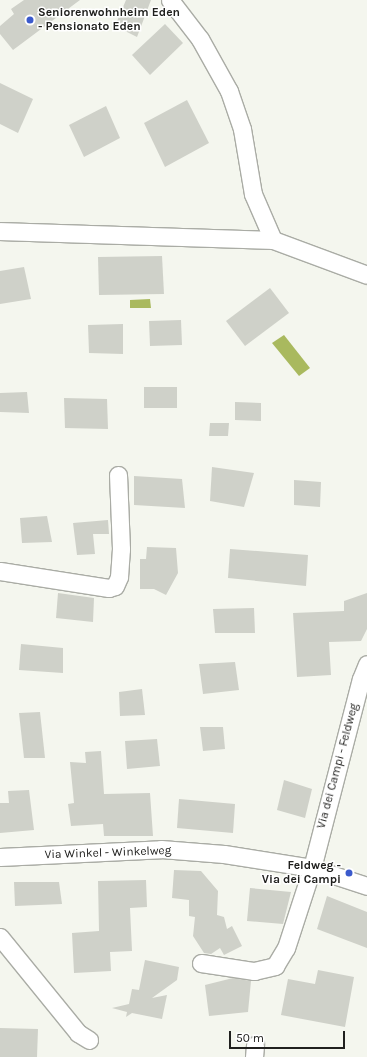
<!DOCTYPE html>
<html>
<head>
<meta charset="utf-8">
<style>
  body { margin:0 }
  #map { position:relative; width:367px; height:1057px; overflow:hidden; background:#f4f6ee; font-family:Karla,sans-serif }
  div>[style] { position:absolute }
  .water>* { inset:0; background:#a9b95e }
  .building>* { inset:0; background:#cfd1c9 }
  .roads { filter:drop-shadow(1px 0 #aaaca5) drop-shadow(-1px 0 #aaaca5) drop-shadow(0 1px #aaaca5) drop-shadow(0 -1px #aaaca5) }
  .street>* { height:17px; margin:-8.5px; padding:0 8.5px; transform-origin:8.5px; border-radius:8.5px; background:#fff }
  .dots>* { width:11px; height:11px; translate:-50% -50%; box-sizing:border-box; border:2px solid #fff; border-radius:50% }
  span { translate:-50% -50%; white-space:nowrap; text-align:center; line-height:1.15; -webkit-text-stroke:3px #fff; paint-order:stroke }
  .poi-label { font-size:12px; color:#20201e; font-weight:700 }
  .left { translate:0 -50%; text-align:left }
  .right { translate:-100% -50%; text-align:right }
  .street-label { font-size:12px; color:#20201e }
  .scale { position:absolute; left:229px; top:1031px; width:116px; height:18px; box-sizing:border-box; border:2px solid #20201e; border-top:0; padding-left:5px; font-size:12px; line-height:14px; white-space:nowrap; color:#20201e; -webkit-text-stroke:3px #fff; paint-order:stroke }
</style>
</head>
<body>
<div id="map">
  <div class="water">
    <div style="clip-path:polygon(150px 299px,151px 308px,130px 308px,130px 300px)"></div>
    <div style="clip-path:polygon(284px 335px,310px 368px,299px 376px,272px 343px)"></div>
  </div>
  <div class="building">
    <div style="clip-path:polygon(24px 0,80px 0,13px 50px,0 34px,0 26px,14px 14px,11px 9px)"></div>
    <div style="clip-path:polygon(126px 0,151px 0,137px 37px,115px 26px)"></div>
    <div style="clip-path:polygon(165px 24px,183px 43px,150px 75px,132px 55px)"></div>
    <div style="clip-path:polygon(0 83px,33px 99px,18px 133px,0 124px)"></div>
    <div style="clip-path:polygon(187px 100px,209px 143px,165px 167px,144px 123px)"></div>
    <div style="clip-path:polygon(106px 106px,120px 138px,84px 157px,69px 125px)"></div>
    <div style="clip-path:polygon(162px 256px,164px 294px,99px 295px,98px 257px)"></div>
    <div style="clip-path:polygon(24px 267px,31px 299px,0 304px,0 271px)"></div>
    <div style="clip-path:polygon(270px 288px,289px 313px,245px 346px,226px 321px)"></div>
    <div style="clip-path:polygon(181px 320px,182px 345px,150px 346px,149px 321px)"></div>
    <div style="clip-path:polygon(123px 324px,123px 354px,89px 353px,88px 325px)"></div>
    <div style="clip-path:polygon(144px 387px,177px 387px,177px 408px,144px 408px)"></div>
    <div style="clip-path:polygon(27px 392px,29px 413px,0 412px,0 393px)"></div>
    <div style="clip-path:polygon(64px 398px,107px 399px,108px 429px,65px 428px)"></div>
    <div style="clip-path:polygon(235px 402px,261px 403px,261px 421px,235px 420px)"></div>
    <div style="clip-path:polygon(210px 423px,229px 423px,228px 436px,209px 436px)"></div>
    <div style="clip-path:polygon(212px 467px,254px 473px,244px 507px,210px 501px)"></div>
    <div style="clip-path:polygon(134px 476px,182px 479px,185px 508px,134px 505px)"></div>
    <div style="clip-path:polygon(294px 480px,321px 482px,320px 507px,294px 505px)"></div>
    <div style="clip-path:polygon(47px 516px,52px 542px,22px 543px,20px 518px)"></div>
    <div style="clip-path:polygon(108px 520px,109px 534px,93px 534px,95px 554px,77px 555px,73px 523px)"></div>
    <div style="clip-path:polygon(147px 547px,176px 548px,178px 573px,166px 595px,154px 589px,140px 589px,140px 559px,146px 559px)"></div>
    <div style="clip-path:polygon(230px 549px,308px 555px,306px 586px,228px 578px)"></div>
    <div style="clip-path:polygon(58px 593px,94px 598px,93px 622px,56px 618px)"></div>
    <div style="clip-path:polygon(367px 593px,367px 629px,361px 641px,329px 642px,331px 675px,297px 677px,293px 613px,344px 611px,344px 601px)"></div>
    <div style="clip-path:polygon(254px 608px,255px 633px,215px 633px,213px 609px)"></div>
    <div style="clip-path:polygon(21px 644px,63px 648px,63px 673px,19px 670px)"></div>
    <div style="clip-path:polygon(235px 662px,239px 690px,203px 694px,199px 664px)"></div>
    <div style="clip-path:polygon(142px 689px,145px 715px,120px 716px,119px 692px)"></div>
    <div style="clip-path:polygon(40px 712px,45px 758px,24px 758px,19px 713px)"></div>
    <div style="clip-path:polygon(200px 727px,223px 727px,225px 749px,203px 751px)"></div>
    <div style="clip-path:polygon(157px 739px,160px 766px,127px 769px,125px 741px)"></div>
    <div style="clip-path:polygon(101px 751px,104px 794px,150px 793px,153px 836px,104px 836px,103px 824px,71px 826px,68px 804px,74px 803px,70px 762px,86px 763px,85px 752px)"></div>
    <div style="clip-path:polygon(284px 780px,312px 789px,305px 818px,277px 810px)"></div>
    <div style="clip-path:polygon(29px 790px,34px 830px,0 833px,0 803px,9px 803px,8px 791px)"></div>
    <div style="clip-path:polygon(179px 799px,235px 804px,233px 833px,177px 828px)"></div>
    <div style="clip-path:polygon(174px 870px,201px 871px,218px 891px,217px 915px,224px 917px,227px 929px,232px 926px,242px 946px,224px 955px,220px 948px,211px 954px,204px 953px,193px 936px,195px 917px,189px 916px,189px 900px,172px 898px)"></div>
    <div style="clip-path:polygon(146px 880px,147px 907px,130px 908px,132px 951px,110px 952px,111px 971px,74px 973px,72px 933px,99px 931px,98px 881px)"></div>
    <div style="clip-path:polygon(14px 882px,59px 882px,62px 904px,15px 906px)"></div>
    <div style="clip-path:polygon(250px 888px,291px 892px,283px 924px,247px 921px)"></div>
    <div style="clip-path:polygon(327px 896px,367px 912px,367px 948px,317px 929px)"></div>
    <div style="clip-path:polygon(145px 960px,179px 967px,177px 980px,152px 998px,167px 995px,162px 1019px,132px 1013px,126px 1017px,127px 1012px,112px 1008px,129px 1004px,132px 989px,139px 990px)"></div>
    <div style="clip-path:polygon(318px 970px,354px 977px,345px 1027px,281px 1015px,288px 979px,315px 984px)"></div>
    <div style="clip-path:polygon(233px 978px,251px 981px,248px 1012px,209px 1016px,205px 985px)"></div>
    <div style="clip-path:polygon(0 1028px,38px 1029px,37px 1057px,0 1057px)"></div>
  </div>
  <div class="roads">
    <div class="street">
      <div style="left:170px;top:0;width:49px;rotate:52.4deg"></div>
      <div style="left:200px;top:39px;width:60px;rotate:60.9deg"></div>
      <div style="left:229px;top:91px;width:40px;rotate:71.1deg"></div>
      <div style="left:242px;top:129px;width:66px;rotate:80.4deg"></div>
      <div style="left:253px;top:194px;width:50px;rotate:66.5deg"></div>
      <div style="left:0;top:231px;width:273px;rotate:1.9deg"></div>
      <div style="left:273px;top:240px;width:100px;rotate:20.4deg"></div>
      <div style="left:0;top:571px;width:110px;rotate:8.9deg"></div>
      <div style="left:109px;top:588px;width:6px;rotate:-18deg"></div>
      <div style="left:115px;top:586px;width:10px;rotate:-66deg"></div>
      <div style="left:119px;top:577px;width:28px;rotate:-86deg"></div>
      <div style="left:121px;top:549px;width:74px;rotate:-92.3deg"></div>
      <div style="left:0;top:857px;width:161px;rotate:-2.8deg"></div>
      <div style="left:161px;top:849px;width:63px;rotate:4.5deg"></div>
      <div style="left:224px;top:854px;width:89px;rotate:9deg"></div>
      <div style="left:312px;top:868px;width:58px;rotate:18.1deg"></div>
      <div style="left:0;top:937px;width:124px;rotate:50.9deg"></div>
      <div style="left:78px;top:1033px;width:13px;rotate:32deg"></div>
      <div style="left:201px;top:963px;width:54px;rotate:8.6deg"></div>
      <div style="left:254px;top:971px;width:22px;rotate:-13deg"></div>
      <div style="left:275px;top:966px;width:21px;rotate:-59deg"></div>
      <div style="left:286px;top:948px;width:84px;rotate:-72deg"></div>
      <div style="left:312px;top:868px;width:195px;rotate:-75.5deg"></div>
      <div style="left:361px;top:679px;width:16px;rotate:-68deg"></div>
      <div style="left:254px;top:1057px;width:12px;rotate:-85deg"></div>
    </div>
  </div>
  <div class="dots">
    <div style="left:30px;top:20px;background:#3b5acc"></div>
    <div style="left:349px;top:873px;background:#3b5acc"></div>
  </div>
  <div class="poi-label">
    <span class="left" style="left:38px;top:20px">Seniorenwohnheim Eden<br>- Pensionato Eden</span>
    <span class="right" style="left:341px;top:873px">Feldweg -<br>Via dei Campi</span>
  </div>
  <div class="street-label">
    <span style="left:338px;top:766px;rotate:-75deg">Via dei Campi - Feldweg</span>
    <span style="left:108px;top:853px;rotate:-2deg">Via Winkel - Winkelweg</span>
  </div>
  <div class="scale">50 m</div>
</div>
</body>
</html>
